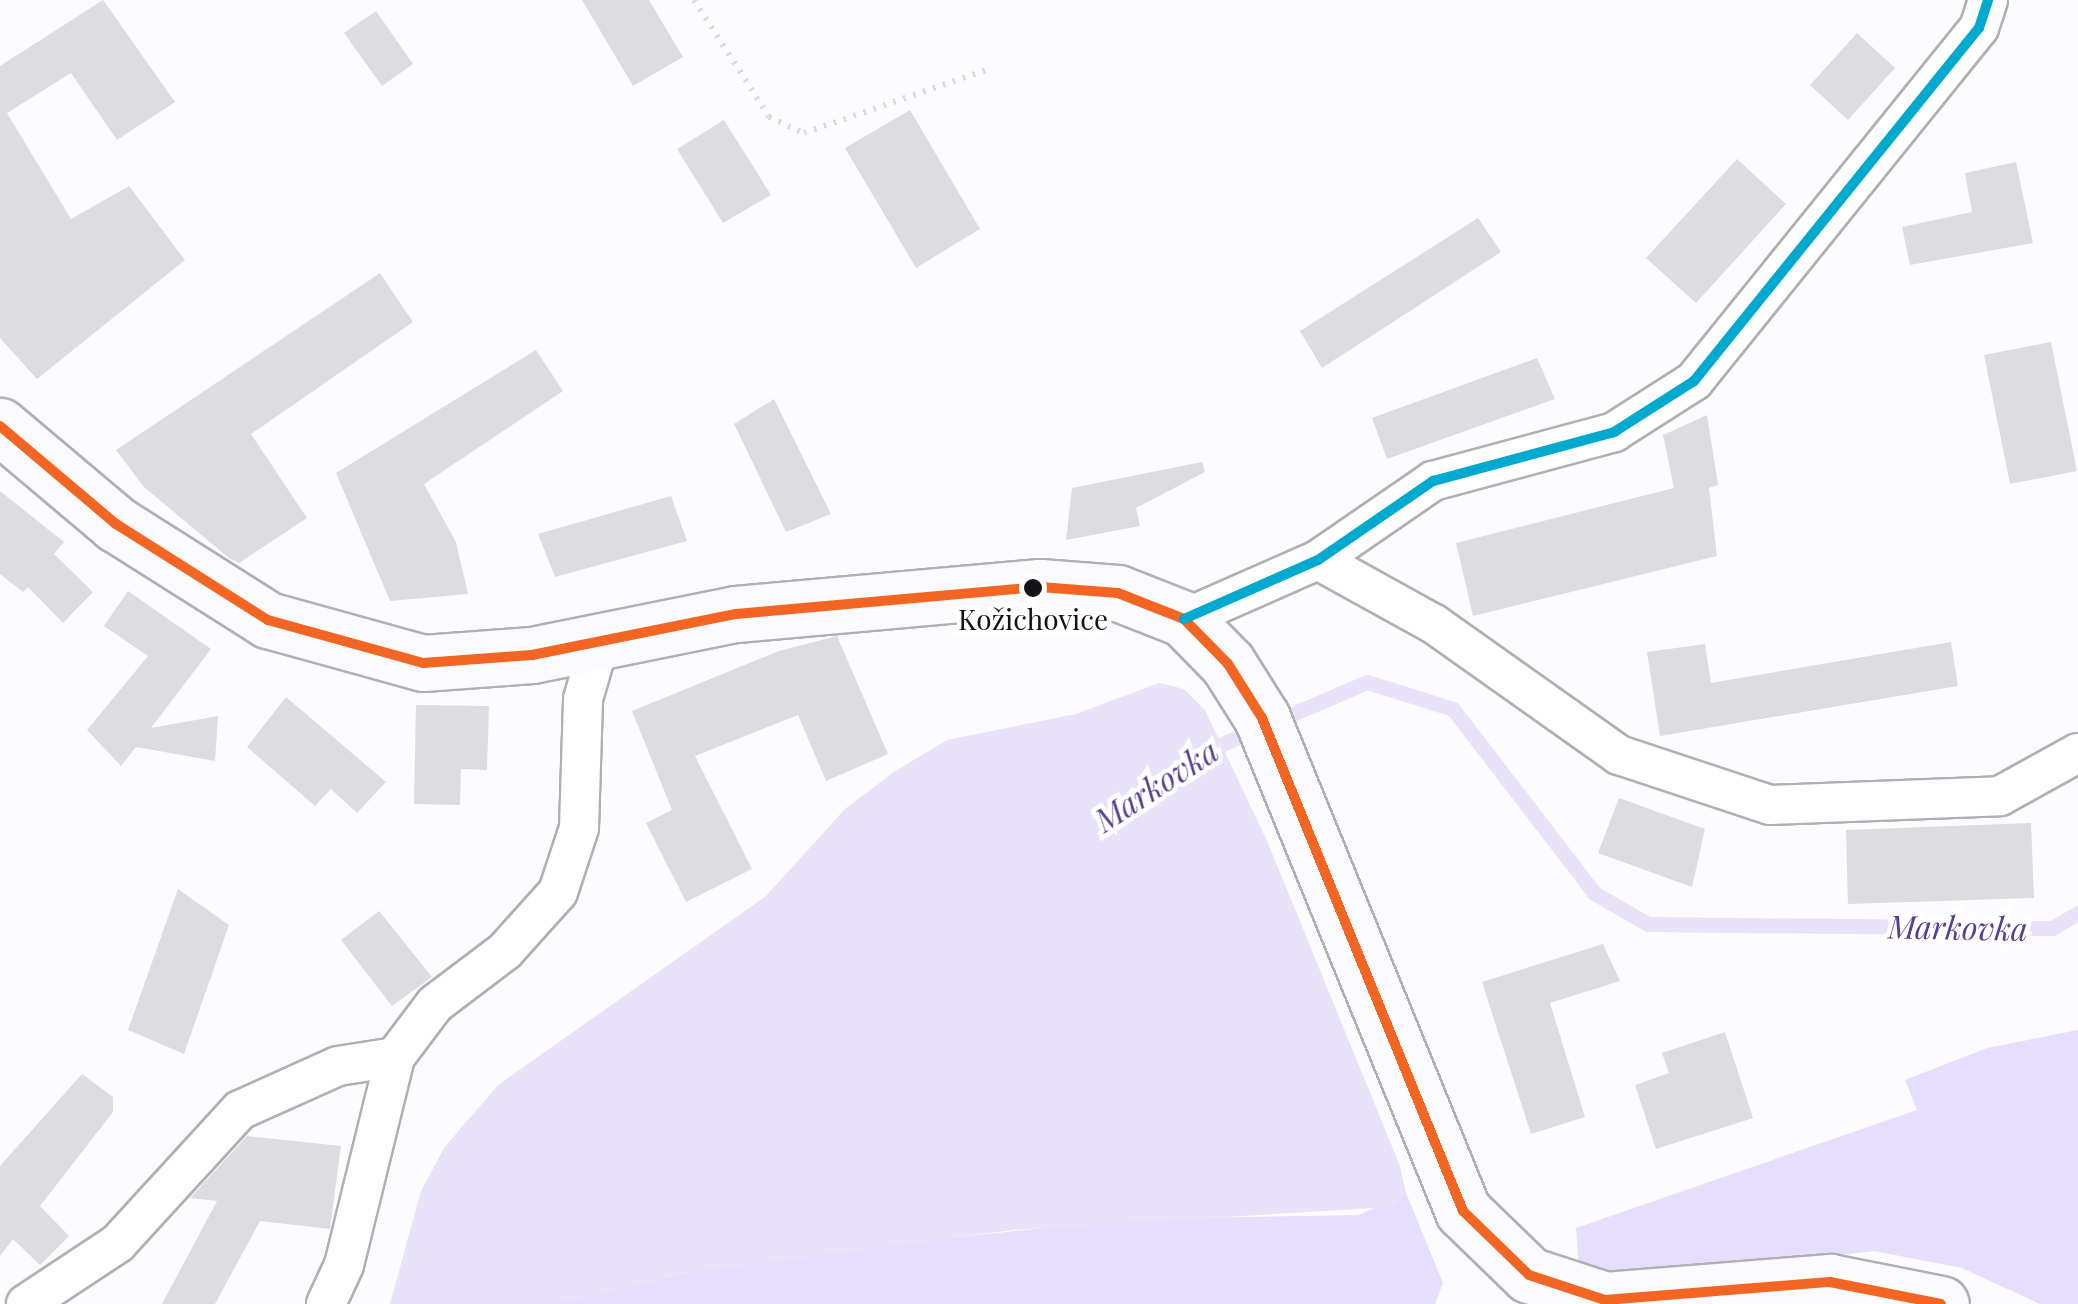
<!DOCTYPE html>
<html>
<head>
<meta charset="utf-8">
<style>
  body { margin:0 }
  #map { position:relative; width:2078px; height:1304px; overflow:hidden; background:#fcfbfd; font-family:"Playfair Display",serif }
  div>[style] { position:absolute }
  .green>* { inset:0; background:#e5defc }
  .water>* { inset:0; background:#e8e3f8 }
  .stream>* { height:15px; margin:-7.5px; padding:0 7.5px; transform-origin:7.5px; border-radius:7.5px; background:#e8e3f8 }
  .building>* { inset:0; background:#dddddf }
  .path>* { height:6px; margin-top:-3px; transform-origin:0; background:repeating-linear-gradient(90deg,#dbdbdc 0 2.5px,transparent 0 10.5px) }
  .roads { filter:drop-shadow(2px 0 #b0afb2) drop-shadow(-2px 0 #b0afb2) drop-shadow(0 2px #b0afb2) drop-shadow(0 -2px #b0afb2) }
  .street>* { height:38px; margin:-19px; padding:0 19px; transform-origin:19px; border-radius:19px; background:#fffeff }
  .secondary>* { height:55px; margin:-27.5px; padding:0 27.5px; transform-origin:27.5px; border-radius:27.5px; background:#fbfafd }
  .bus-1>* { height:10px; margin:-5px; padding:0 5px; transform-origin:5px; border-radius:5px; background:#f26522 }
  .bus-2>* { height:10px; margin:-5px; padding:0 5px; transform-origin:5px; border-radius:5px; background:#00a9ce }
  .dots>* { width:28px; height:28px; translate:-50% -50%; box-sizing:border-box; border:5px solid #fff; border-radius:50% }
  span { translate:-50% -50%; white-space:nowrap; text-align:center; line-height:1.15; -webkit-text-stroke:9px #fff; paint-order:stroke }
  .bus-label { font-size:28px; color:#131215 }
  .water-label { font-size:32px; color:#593e8e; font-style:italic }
</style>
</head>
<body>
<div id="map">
  <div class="green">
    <div style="clip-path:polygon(2078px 1030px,2078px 1304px,2040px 1304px,1962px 1268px,1874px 1251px,1580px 1285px,1576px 1228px,1917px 1110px,1905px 1080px,1987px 1048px)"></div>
    <div style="clip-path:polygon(1406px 1193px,1443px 1283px,1435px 1304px,554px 1304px,680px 1274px,832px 1251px,1126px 1219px,1359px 1215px)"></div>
  </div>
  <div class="water">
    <div style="clip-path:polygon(1159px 683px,1184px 689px,1205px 710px,1268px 843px,1400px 1166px,1406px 1193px,1391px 1207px,1013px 1230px,680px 1274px,554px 1304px,390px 1304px,421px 1191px,444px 1148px,498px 1085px,766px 896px,845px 809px,894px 772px,947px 740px,1076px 714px)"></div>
  </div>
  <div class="stream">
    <div style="left:1206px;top:751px;width:175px;rotate:-23.2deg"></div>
    <div style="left:1367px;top:682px;width:90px;rotate:17.4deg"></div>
    <div style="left:1453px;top:709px;width:232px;rotate:52.5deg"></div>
    <div style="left:1594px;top:893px;width:62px;rotate:29.9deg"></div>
    <div style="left:1648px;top:924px;width:404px;rotate:0.6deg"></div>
    <div style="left:2052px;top:928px;width:30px;rotate:-30deg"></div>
  </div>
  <div class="building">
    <div style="clip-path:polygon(103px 0,175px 102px,117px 140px,71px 73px,7px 113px,71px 219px,129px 186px,185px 260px,37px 379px,0 338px,0 66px)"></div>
    <div style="clip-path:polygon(582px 0,649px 0,683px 57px,633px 86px)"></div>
    <div style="clip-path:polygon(376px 11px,413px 64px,382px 86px,344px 33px)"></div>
    <div style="clip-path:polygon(1857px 33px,1895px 68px,1848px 120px,1810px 85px)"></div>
    <div style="clip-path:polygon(910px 110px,980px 229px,916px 268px,845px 148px)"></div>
    <div style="clip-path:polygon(724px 120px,771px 195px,723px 223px,677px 149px)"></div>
    <div style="clip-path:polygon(1737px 159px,1786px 204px,1696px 303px,1646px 258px)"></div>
    <div style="clip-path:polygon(2016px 162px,2033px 243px,1910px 265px,1902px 227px,1972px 212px,1965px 173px)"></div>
    <div style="clip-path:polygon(1478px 218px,1501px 252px,1322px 368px,1300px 331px)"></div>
    <div style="clip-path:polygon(380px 273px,413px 322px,251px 434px,307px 518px,239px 563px,229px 558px,144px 487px,116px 450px)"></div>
    <div style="clip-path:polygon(2051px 342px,2077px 471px,2010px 484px,1984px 355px)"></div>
    <div style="clip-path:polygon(536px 350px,563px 391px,424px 484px,456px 542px,468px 594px,390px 601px,336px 473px)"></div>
    <div style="clip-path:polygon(1537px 358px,1555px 399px,1387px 459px,1372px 418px)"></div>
    <div style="clip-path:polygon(774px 399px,831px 514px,786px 532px,734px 424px)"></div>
    <div style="clip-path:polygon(1707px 415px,1718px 485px,1709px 488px,1717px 556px,1473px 616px,1456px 543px,1674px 488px,1663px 435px)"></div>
    <div style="clip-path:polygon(1202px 462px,1205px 472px,1136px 508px,1140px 526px,1066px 540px,1072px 488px)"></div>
    <div style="clip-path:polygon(0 491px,64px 542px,54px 554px,93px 592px,63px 623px,28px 587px,23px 592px,0 574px)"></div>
    <div style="clip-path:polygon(671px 496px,687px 541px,555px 577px,538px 534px)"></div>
    <div style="clip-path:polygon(128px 591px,211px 649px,151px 728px,218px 716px,215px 761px,136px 747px,121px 766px,87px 730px,148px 656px,104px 626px)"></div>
    <div style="clip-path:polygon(837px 636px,888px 754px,826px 781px,798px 715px,695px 756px,752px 869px,686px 902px,646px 823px,672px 810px,632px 711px,779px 651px)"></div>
    <div style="clip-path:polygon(1951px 642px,1958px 686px,1660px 736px,1647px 652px,1705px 644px,1711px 683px)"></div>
    <div style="clip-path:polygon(286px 697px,386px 782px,357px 813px,331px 789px,315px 806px,247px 747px)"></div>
    <div style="clip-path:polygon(416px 705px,489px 706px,487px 770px,461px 769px,460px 805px,414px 804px)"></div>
    <div style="clip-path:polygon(1619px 798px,1705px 829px,1692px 887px,1598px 853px)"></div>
    <div style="clip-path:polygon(2031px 823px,2034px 898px,1848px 904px,1846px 830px)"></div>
    <div style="clip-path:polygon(178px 889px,229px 925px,184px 1054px,128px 1030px)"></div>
    <div style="clip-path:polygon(379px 911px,432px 977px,392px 1006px,341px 940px)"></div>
    <div style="clip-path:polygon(1603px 944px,1620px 981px,1550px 1003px,1585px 1117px,1531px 1134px,1482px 982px)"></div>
    <div style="clip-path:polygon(1725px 1032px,1753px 1118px,1656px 1149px,1635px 1085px,1669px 1073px,1662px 1053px)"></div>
    <div style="clip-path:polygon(82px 1074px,113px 1097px,113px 1112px,40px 1206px,69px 1236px,40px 1265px,13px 1239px,0 1256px,0 1166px)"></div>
    <div style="clip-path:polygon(247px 1136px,341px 1146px,330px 1229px,260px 1221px,215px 1304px,162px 1304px,217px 1201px,190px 1198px)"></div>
  </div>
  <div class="path">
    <div style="left:694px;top:0;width:139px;rotate:57.3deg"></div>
    <div style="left:769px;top:117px;width:38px;rotate:25deg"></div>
    <div style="left:804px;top:133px;width:193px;rotate:-19.1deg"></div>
  </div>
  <div class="roads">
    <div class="street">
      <div style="left:1318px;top:560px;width:132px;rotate:28.9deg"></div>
      <div style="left:1434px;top:624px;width:227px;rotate:35.3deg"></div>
      <div style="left:1619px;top:755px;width:159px;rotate:18.3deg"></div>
      <div style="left:1770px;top:805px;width:230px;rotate:-2.2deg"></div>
      <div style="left:2000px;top:796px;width:89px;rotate:-28.9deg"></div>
      <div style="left:1184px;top:619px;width:146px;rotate:-23.8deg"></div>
      <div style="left:1318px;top:560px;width:140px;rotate:-34.5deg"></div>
      <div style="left:1433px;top:481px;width:188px;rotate:-15.1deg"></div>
      <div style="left:1614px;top:432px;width:95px;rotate:-32.5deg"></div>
      <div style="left:1694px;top:381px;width:454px;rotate:-51.1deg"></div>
      <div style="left:1979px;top:28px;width:29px;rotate:-72deg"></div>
      <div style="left:26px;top:1304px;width:110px;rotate:-33.5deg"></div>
      <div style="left:118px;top:1243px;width:180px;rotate:-47.5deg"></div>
      <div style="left:240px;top:1110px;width:107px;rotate:-24.2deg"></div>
      <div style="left:338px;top:1066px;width:58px;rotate:-9deg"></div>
      <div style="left:326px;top:1304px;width:43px;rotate:-65.2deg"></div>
      <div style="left:344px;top:1265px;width:214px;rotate:-76.2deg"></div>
      <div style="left:395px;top:1057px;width:66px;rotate:-53deg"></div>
      <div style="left:435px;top:1004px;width:88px;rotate:-37.1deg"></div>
      <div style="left:505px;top:951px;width:79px;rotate:-48.1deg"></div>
      <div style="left:558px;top:892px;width:67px;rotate:-71.8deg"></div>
      <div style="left:579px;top:828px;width:129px;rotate:-88.2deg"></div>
      <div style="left:583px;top:699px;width:57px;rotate:-73.8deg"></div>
    </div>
    <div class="secondary">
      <div style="left:0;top:426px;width:152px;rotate:40.2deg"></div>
      <div style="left:116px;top:524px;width:180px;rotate:32.3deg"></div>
      <div style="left:268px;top:620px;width:161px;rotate:15.5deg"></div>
      <div style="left:423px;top:663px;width:109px;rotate:-4.2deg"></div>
      <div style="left:532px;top:655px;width:208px;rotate:-11.4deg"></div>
      <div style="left:736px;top:614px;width:305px;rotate:-5.1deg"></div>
      <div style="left:1040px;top:587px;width:78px;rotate:4.4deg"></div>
      <div style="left:1118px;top:593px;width:71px;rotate:21.5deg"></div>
      <div style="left:1184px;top:619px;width:63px;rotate:45.6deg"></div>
      <div style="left:1228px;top:664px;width:64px;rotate:57.8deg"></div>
      <div style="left:1262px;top:718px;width:532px;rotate:67.82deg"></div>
      <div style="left:1463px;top:1211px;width:92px;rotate:44.1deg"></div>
      <div style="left:1529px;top:1275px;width:80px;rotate:18.2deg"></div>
      <div style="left:1605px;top:1300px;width:226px;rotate:-4.6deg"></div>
      <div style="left:1830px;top:1282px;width:113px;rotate:11.2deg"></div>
    </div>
  </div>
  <div class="bus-1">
    <div style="left:0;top:426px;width:152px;rotate:40.2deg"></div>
    <div style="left:116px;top:524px;width:180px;rotate:32.3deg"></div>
    <div style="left:268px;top:620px;width:161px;rotate:15.5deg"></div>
    <div style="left:423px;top:663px;width:109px;rotate:-4.2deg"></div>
    <div style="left:532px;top:655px;width:208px;rotate:-11.4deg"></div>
    <div style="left:736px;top:614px;width:305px;rotate:-5.1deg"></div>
    <div style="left:1040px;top:587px;width:78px;rotate:4.4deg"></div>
    <div style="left:1118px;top:593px;width:71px;rotate:21.5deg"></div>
    <div style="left:1184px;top:619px;width:63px;rotate:45.6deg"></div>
    <div style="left:1228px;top:664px;width:64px;rotate:57.8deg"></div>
    <div style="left:1262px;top:718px;width:532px;rotate:67.82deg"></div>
    <div style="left:1463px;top:1211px;width:92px;rotate:44.1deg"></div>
    <div style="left:1529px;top:1275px;width:80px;rotate:18.2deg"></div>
    <div style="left:1605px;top:1300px;width:226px;rotate:-4.6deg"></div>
    <div style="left:1830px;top:1282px;width:113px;rotate:11.2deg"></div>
  </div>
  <div class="bus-2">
    <div style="left:1184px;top:619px;width:146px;rotate:-23.8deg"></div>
    <div style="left:1318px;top:560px;width:140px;rotate:-34.5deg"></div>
    <div style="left:1433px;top:481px;width:188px;rotate:-15.1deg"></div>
    <div style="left:1614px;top:432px;width:95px;rotate:-32.5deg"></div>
    <div style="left:1694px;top:381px;width:454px;rotate:-51.1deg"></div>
    <div style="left:1979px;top:28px;width:29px;rotate:-72deg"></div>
  </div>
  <div class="dots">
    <div style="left:1033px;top:588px;background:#131215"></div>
  </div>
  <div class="bus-label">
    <span style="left:1033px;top:619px">Kožichovice</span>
  </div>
  <div class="water-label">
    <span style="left:1156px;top:785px;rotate:-33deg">Markovka</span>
    <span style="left:1958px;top:927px;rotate:1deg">Markovka</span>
  </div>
</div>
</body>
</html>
